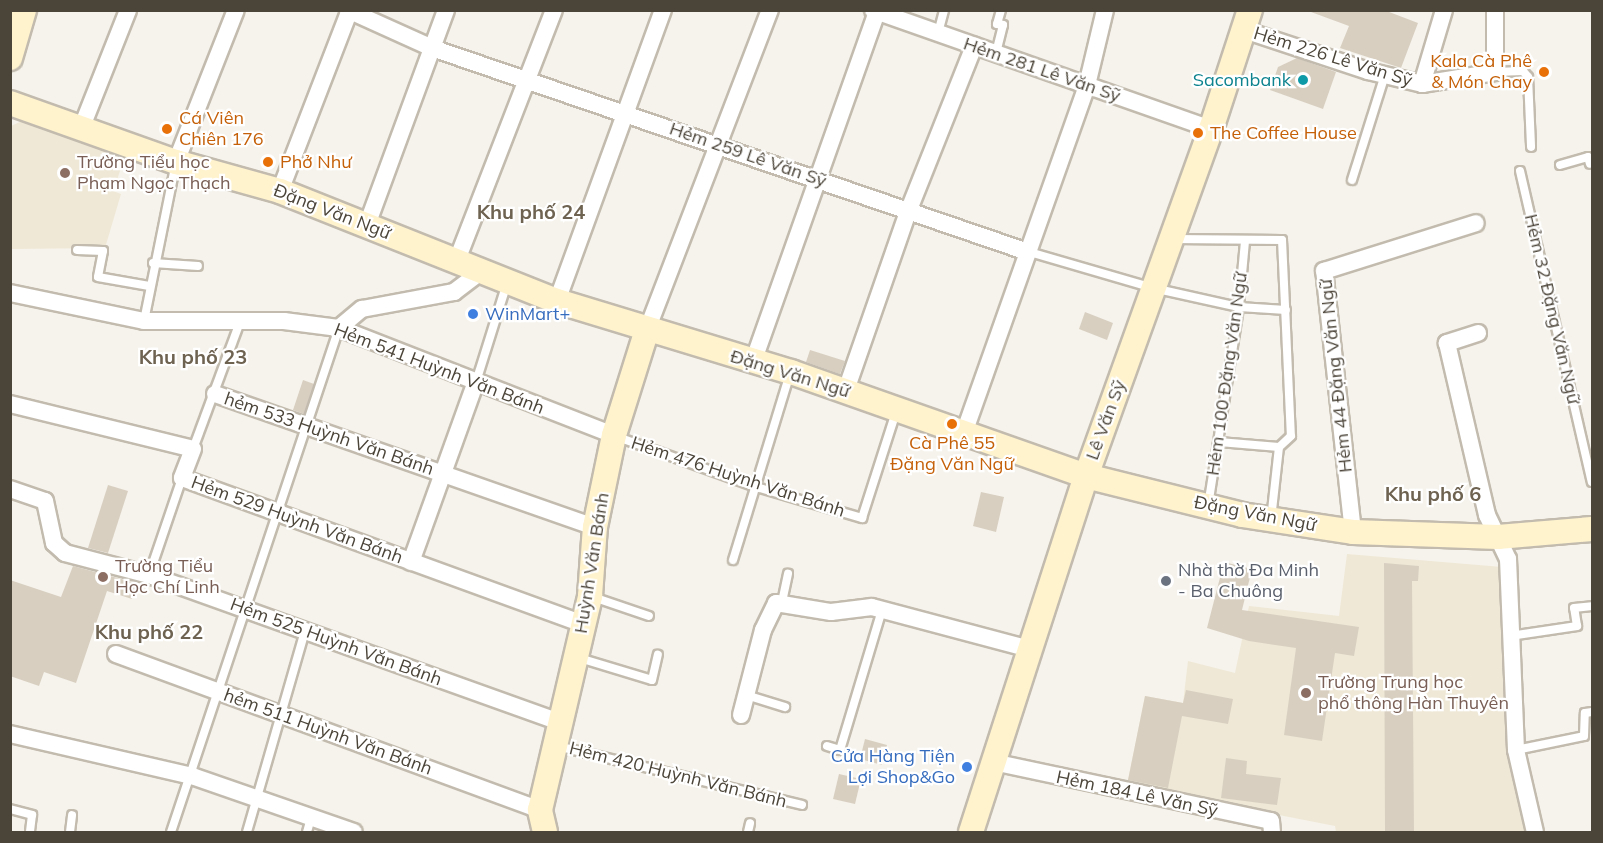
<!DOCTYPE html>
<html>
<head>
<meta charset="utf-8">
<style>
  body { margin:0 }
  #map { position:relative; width:1603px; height:843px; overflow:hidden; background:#f6f3ec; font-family:Mulish,sans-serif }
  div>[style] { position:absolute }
  .education>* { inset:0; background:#efe8d6 }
  .building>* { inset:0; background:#d8cfc1 }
  .roads { filter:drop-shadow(2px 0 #c2bbae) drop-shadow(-2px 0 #c2bbae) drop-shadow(0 2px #c2bbae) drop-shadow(0 -2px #c2bbae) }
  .lane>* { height:8px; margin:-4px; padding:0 4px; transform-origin:4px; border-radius:4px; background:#fff }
  .street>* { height:16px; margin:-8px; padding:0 8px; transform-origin:8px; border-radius:8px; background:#fff }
  .secondary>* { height:24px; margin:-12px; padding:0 12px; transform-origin:12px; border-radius:12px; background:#fff3cd }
  .dots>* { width:16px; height:16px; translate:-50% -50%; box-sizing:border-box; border:3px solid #fff; border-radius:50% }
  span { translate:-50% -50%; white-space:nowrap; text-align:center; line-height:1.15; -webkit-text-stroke:4.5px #fff; paint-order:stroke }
  .street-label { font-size:18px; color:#4b4439 }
  .food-label { font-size:18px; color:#c56008 }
  .right { translate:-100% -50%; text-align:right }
  .left { translate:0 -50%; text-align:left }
  .culture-label { font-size:18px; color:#0d838f }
  .education-label { font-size:18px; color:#785e54 }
  .shop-label { font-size:18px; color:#366cbe }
  .worship-label { font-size:18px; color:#5b616d }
  .neighbourhood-label { font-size:20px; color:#6e6250; font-weight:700 }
  .frame { position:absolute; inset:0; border:12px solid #4b4439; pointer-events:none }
</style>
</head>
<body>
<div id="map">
  <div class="education">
    <div style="clip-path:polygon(26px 119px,126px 154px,113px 191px,121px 194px,105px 248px,11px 249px,11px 126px)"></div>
    <div style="clip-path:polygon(1347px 554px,1502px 567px,1507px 756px,1525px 832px,1336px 832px,1335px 826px,1127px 785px,1145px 696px,1183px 703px,1188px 661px,1235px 673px,1249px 606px,1339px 616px)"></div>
  </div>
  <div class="building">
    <div style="clip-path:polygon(1384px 10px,1418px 23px,1401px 68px,1340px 48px,1349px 26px,1311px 12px)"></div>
    <div style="clip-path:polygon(1297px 58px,1336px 72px,1323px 109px,1270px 90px,1278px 67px)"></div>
    <div style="clip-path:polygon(1085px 312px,1113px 323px,1107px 340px,1079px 329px)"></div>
    <div style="clip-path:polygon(810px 350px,845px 361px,840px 374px,806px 362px)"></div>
    <div style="clip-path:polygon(303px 380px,314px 384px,304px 414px,293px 410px)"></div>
    <div style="clip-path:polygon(108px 485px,128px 491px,108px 553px,88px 548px)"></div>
    <div style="clip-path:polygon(981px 492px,1004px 497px,996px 532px,973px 526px)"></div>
    <div style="clip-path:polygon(1224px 562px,1252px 569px,1242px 610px,1359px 627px,1354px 656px,1335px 653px,1322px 741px,1284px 735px,1296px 648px,1249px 641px,1207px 628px)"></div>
    <div style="clip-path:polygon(1384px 563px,1419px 566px,1418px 581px,1412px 581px,1414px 832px,1385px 832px)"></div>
    <div style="clip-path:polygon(73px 566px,136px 583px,132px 599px,107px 591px,76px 683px,44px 672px,39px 686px,10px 676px,10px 580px,61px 597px)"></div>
    <div style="clip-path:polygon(1186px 690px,1233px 699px,1228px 724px,1182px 716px,1168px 788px,1128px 780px,1145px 696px,1183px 703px)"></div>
    <div style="clip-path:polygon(865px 739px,887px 745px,882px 765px,860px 759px)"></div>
    <div style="clip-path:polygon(1226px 758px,1247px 761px,1246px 774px,1281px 778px,1277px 805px,1221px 798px)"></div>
    <div style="clip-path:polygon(839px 774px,861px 779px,855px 804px,833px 799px)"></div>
  </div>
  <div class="roads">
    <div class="lane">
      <div style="left:938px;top:33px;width:24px;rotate:-75deg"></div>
      <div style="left:996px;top:53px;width:29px;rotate:-76deg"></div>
      <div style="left:1003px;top:25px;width:6px;rotate:-171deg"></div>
      <div style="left:997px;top:24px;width:15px;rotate:-74deg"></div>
      <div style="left:1495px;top:72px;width:28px;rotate:-2deg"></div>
      <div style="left:1523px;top:71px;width:8px;rotate:50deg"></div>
      <div style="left:1528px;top:77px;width:70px;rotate:87.5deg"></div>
      <div style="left:1560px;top:165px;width:29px;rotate:-16deg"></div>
      <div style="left:1588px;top:157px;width:7px;rotate:74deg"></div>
      <div style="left:1520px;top:171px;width:319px;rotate:77deg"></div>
      <div style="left:1352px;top:180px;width:110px;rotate:-72.6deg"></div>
      <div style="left:1174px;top:239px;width:108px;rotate:0.5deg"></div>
      <div style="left:1282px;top:240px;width:196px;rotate:87.4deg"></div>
      <div style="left:1291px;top:436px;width:16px;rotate:137deg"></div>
      <div style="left:1279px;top:447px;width:72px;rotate:96.3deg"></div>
      <div style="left:77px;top:250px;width:26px;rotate:2deg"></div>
      <div style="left:103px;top:251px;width:26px;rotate:101deg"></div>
      <div style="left:98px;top:277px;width:52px;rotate:10deg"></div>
      <div style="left:1026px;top:251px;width:132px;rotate:16.2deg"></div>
      <div style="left:1153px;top:288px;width:88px;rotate:12.5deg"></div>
      <div style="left:1239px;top:307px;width:47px;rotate:3.7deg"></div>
      <div style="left:153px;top:263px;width:45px;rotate:3.8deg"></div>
      <div style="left:144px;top:321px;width:161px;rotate:-78.6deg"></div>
      <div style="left:476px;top:382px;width:104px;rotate:-72.6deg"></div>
      <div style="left:615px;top:436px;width:147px;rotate:19.9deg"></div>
      <div style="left:753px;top:486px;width:114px;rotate:16.4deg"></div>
      <div style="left:862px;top:518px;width:111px;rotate:-72.2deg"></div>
      <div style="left:1219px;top:442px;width:60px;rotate:4.8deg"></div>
      <div style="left:193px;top:449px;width:135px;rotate:-69.7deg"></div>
      <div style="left:1208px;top:506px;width:201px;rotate:-81.1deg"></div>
      <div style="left:1239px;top:307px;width:66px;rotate:-84.8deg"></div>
      <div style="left:733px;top:560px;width:195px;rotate:-73deg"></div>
      <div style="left:149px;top:575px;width:102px;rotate:-71.2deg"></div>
      <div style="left:593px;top:597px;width:59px;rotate:18.7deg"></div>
      <div style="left:782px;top:602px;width:29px;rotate:-78deg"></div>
      <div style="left:1510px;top:636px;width:68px;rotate:-8.5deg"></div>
      <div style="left:1577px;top:626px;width:18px;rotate:-99deg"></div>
      <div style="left:1574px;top:608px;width:18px;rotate:-6deg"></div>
      <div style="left:576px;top:657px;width:79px;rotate:16.8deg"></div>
      <div style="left:652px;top:680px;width:26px;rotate:-77deg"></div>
      <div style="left:746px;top:695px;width:41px;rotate:17.1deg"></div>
      <div style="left:557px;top:746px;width:252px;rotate:13.5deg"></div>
      <div style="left:827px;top:746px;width:14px;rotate:17deg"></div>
      <div style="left:840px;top:750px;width:146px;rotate:-73.3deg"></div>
      <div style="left:1516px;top:750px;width:69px;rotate:-11.6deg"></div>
      <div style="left:1584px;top:736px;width:23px;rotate:-88deg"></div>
      <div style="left:1585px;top:713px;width:7px;rotate:-8deg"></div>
      <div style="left:10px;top:809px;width:23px;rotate:15deg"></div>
      <div style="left:32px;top:815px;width:17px;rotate:97deg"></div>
      <div style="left:70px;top:832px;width:17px;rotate:-83deg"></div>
      <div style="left:171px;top:832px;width:531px;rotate:-71.57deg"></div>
      <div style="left:247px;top:832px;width:209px;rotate:-73.9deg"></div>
      <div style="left:307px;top:832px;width:15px;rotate:-74deg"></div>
      <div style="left:748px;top:832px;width:9px;rotate:-77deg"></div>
    </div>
    <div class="street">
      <div style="left:348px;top:10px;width:92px;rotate:24.3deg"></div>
      <div style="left:432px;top:48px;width:627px;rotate:18.9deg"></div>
      <div style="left:873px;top:10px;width:358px;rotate:19.4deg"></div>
      <div style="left:1244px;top:30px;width:131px;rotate:18.3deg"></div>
      <div style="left:1368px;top:71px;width:56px;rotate:13.5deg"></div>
      <div style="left:1422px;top:84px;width:74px;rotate:-9.3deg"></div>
      <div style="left:1495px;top:72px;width:62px;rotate:-90deg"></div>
      <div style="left:1422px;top:84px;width:77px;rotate:-73.4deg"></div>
      <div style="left:81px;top:129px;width:128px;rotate:-68.4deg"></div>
      <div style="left:176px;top:162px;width:163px;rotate:-68.5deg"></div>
      <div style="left:280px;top:191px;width:194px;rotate:-68.9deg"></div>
      <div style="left:367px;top:225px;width:229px;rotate:-69.8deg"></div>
      <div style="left:457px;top:260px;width:268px;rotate:-68.8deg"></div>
      <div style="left:10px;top:293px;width:137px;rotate:11.8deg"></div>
      <div style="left:144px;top:321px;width:140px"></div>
      <div style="left:284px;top:321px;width:55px;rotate:7.3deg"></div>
      <div style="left:339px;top:328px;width:295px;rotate:21.3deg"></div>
      <div style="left:557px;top:301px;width:310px;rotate:-70deg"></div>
      <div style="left:339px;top:328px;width:30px;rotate:-40deg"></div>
      <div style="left:362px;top:309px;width:94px;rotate:-10.5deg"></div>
      <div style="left:454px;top:292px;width:35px;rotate:-37deg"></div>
      <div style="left:647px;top:330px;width:343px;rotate:-69deg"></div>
      <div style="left:1478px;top:333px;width:33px;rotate:162deg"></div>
      <div style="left:1447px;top:343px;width:177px;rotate:76.9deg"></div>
      <div style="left:1487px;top:515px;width:49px;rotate:64.5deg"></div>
      <div style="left:1508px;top:559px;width:191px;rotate:87.6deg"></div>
      <div style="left:1516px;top:750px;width:84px;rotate:77deg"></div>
      <div style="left:753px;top:362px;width:371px;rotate:-70.5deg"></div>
      <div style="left:846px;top:390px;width:188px;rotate:-70.8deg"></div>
      <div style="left:908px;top:212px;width:179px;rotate:-68.3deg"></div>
      <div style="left:215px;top:394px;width:403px;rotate:19.3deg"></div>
      <div style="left:10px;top:404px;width:188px;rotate:13.8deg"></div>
      <div style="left:193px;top:449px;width:31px;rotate:111deg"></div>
      <div style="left:182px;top:478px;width:428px;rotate:20deg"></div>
      <div style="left:964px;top:433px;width:369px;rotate:-70.5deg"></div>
      <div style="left:1087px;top:85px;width:77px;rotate:-76.5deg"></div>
      <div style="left:10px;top:489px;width:37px;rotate:19deg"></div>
      <div style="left:45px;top:501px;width:43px;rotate:77.9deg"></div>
      <div style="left:54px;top:543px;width:15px;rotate:42deg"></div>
      <div style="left:65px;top:553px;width:87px;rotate:14.7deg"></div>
      <div style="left:149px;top:575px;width:436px;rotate:19.7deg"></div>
      <div style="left:1353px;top:532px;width:263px;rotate:-96.3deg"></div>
      <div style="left:1324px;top:271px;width:159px;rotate:-17.5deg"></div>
      <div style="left:411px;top:562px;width:189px;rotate:-70.2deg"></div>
      <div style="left:116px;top:654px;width:452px;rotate:20.2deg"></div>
      <div style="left:741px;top:715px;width:88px;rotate:-75.5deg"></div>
      <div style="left:763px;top:630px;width:30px;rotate:-64deg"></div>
      <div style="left:776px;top:603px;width:56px;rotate:9.3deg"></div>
      <div style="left:831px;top:612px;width:41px;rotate:-7deg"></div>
      <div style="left:872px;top:607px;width:163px;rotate:14.9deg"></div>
      <div style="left:10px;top:734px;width:187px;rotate:13deg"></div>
      <div style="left:192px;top:776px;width:171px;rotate:19.1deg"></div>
      <div style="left:993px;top:762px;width:284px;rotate:12deg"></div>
      <div style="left:1271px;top:821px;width:11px;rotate:85deg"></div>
    </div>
    <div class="secondary">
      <div style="left:10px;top:58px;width:50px;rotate:-73.7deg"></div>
      <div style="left:10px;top:103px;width:176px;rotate:19.6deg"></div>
      <div style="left:176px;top:162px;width:108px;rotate:15.6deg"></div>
      <div style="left:280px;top:191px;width:298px;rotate:21.7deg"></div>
      <div style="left:557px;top:301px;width:245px;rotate:16.9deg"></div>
      <div style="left:791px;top:372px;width:313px;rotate:19.4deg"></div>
      <div style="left:1086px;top:476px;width:161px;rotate:14deg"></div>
      <div style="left:1242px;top:515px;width:112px;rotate:8.7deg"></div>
      <div style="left:1353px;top:532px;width:145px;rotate:2deg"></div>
      <div style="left:1498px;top:537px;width:94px;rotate:-4.9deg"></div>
      <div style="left:545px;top:832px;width:23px;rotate:-103deg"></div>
      <div style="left:540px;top:810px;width:220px;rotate:-76.8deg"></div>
      <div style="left:590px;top:596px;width:69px;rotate:-85.9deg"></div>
      <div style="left:595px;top:527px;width:94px;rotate:-78.3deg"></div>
      <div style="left:614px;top:435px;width:110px;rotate:-72.6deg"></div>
      <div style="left:971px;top:832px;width:374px;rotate:-72.1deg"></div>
      <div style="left:1086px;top:476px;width:369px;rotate:-70.2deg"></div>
      <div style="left:1211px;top:129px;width:125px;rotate:-71.9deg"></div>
    </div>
  </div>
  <div class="dots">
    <div style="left:1544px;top:72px;background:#e8710a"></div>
    <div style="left:1303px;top:80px;background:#0f9aa8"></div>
    <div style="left:167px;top:129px;background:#e8710a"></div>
    <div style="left:1198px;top:133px;background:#e8710a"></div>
    <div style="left:268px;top:162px;background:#e8710a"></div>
    <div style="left:65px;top:173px;background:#8d6e63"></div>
    <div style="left:473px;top:314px;background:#3f7fe0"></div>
    <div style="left:952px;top:424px;background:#e8710a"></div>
    <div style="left:103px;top:577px;background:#8d6e63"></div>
    <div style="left:1166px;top:581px;background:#6b7280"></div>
    <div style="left:1306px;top:693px;background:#8d6e63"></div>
    <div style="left:967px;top:767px;background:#3f7fe0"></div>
  </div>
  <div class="street-label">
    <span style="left:1333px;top:57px;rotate:17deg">Hẻm 226 Lê Văn Sỹ</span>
    <span style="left:1042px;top:70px;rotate:19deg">Hẻm 281 Lê Văn Sỹ</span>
    <span style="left:748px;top:155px;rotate:19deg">Hẻm 259 Lê Văn Sỹ</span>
    <span style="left:332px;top:212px;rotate:21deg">Đặng Văn Ngữ</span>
    <span style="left:1552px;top:309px;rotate:77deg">Hẻm 32 Đặng Văn Ngữ</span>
    <span style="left:439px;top:369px;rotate:21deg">Hẻm 541 Huỳnh Văn Bánh</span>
    <span style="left:790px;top:374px;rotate:17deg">Đặng Văn Ngữ</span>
    <span style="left:1227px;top:374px;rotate:-82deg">Hẻm 100 Đặng Văn Ngữ</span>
    <span style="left:1336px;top:376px;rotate:-96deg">Hẻm 44 Đặng Văn Ngữ</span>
    <span style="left:1106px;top:420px;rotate:-70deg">Lê Văn Sỹ</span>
    <span style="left:329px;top:434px;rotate:19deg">hẻm 533 Huỳnh Văn Bánh</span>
    <span style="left:738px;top:477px;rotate:18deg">Hẻm 476 Huỳnh Văn Bánh</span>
    <span style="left:1255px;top:514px;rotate:11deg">Đặng Văn Ngữ</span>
    <span style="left:297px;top:520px;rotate:20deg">Hẻm 529 Huỳnh Văn Bánh</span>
    <span style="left:592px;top:563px;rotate:-81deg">Huỳnh Văn Bánh</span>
    <span style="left:336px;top:642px;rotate:20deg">Hẻm 525 Huỳnh Văn Bánh</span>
    <span style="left:328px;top:732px;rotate:20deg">hẻm 511 Huỳnh Văn Bánh</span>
    <span style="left:678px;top:775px;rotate:14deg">Hẻm 420 Huỳnh Văn Bánh</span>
    <span style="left:1137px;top:794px;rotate:12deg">Hẻm 184 Lê Văn Sỹ</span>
  </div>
  <div class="food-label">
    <span class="right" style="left:1532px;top:72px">Kala Cà Phê<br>&amp; Món Chay</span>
    <span class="left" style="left:179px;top:129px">Cá Viên<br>Chiên 176</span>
    <span class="left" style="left:1210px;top:133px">The Coffee House</span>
    <span class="left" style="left:280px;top:162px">Phở Như</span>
    <span style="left:952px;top:454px">Cà Phê 55<br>Đặng Văn Ngữ</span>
  </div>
  <div class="culture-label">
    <span class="right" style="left:1291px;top:80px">Sacombank</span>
  </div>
  <div class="education-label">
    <span class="left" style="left:77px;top:173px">Trường Tiểu học<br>Phạm Ngọc Thạch</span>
    <span class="left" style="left:115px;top:577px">Trường Tiểu<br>Học Chí Linh</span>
    <span class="left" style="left:1318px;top:693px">Trường Trung học<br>phổ thông Hàn Thuyên</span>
  </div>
  <div class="shop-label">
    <span class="left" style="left:485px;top:314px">WinMart+</span>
    <span class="right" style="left:955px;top:767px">Cửa Hàng Tiện<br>Lợi Shop&amp;Go</span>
  </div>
  <div class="worship-label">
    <span class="left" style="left:1178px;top:581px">Nhà thờ Đa Minh<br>- Ba Chuông</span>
  </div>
  <div class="neighbourhood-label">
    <span style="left:531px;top:211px">Khu phố 24</span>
    <span style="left:193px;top:356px">Khu phố 23</span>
    <span style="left:1433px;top:493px">Khu phố 6</span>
    <span style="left:149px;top:631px">Khu phố 22</span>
  </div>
  <div class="frame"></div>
</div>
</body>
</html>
